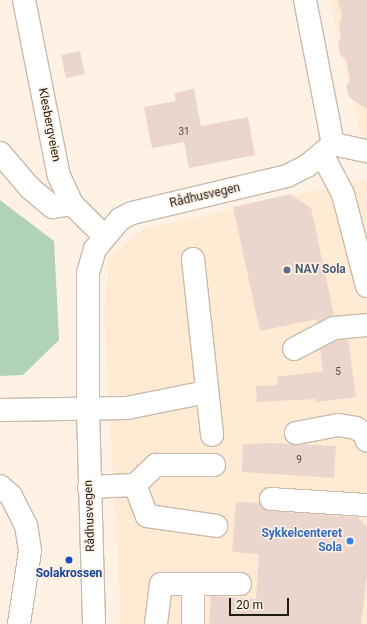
<!DOCTYPE html>
<html>
<head>
<meta charset="utf-8">
<style>
  body { margin:0 }
  #map { position:relative; width:367px; height:624px; overflow:hidden; background:#fff2e5; font-family:Roboto,sans-serif }
  div>[style] { position:absolute }
  .built>* { inset:0; background:#ffead4 }
  .green>* { inset:0; background:#b1d3b5 }
  .building>* { inset:0; background:#ebd6cd }
  .roads { filter:drop-shadow(1px 0 #c9baab) drop-shadow(-1px 0 #c9baab) drop-shadow(0 1px #c9baab) drop-shadow(0 -1px #c9baab) }
  .minor>* { height:22px; margin:-11px; padding:0 11px; transform-origin:11px; border-radius:11px; background:#fff }
  .dots>* { width:11px; height:11px; translate:-50% -50%; box-sizing:border-box; border:2px solid #fff2e5; border-radius:50% }
  span { translate:-50% -50%; white-space:nowrap; text-align:center; line-height:1.15; -webkit-text-stroke:3px #fff2e5; paint-order:stroke }
  .number-label { font-size:10px; color:#534a43 }
  .number-label span { -webkit-text-stroke-width:0 }
  .street-label { font-size:12px; color:#201b15 }
  .service-label { font-size:12px; color:#4e5e75; font-weight:700 }
  .left { translate:0 -50%; text-align:left }
  .shop-label { font-size:12px; color:#366cbe; font-weight:700 }
  .right { translate:-100% -50%; text-align:right }
  .transit-label { font-size:12px; color:#164399; font-weight:700 }
  .scale { position:absolute; left:229px; top:598px; width:60px; height:18px; box-sizing:border-box; border:2px solid #201b15; border-top:0; padding-left:5px; font-size:12px; line-height:14px; white-space:nowrap; color:#201b15; -webkit-text-stroke:3px #fff2e5; paint-order:stroke }
</style>
</head>
<body>
<div id="map">
  <div class="built">
    <div style="clip-path:polygon(330px 0,367px 0,367px 161px)"></div>
    <div style="clip-path:polygon(367px 179px,367px 624px,118px 624px,121px 619px,104px 311px,109px 257px,144px 229px)"></div>
  </div>
  <div class="green">
    <div style="clip-path:polygon(0 200px,54px 241px,59px 340px,23px 375px,0 376px)"></div>
  </div>
  <div class="building">
    <div style="clip-path:polygon(338px 0,367px 0,367px 109px,349px 97px,346px 86px,350px 80px,346px 59px,340px 55px,338px 43px,341px 38px,339px 24px,342px 16px)"></div>
    <div style="clip-path:polygon(80px 51px,85px 74px,66px 78px,61px 55px)"></div>
    <div style="clip-path:polygon(194px 89px,201px 126px,248px 117px,255px 155px,189px 168px,184px 142px,152px 148px,144px 107px,176px 101px,174px 93px)"></div>
    <div style="clip-path:polygon(290px 194px,311px 208px,334px 315px,317px 323px,317px 319px,260px 331px,233px 207px)"></div>
    <div style="clip-path:polygon(348px 339px,356px 397px,316px 402px,316px 399px,257px 402px,256px 386px,277px 385px,277px 377px,323px 371px,320px 349px,338px 340px)"></div>
    <div style="clip-path:polygon(272px 443px,336px 446px,334px 478px,242px 472px,243px 444px)"></div>
    <div style="clip-path:polygon(239px 502px,259px 503px,270px 511px,358px 517px,367px 527px,367px 574px,361px 624px,209px 624px,211px 596px,256px 599px,259px 554px,232px 552px,236px 503px)"></div>
  </div>
  <div class="roads">
    <div class="minor">
      <div style="left:24px;top:0;width:179px;rotate:78.8deg"></div>
      <div style="left:59px;top:176px;width:31px;rotate:65deg"></div>
      <div style="left:72px;top:204px;width:45px;rotate:45deg"></div>
      <div style="left:305px;top:0;width:147px;rotate:79deg"></div>
      <div style="left:333px;top:144px;width:35px;rotate:12deg"></div>
      <div style="left:0;top:153px;width:46px;rotate:49.4deg"></div>
      <div style="left:30px;top:188px;width:30px;rotate:40deg"></div>
      <div style="left:53px;top:207px;width:19px;rotate:-9deg"></div>
      <div style="left:322px;top:154px;width:45px;rotate:62.3deg"></div>
      <div style="left:343px;top:194px;width:95px;rotate:75.4deg"></div>
      <div style="left:193px;top:259px;width:177px;rotate:83.8deg"></div>
      <div style="left:294px;top:349px;width:45px;rotate:-27.7deg"></div>
      <div style="left:334px;top:328px;width:33px;rotate:-5deg"></div>
      <div style="left:0;top:410px;width:127px;rotate:-0.9deg"></div>
      <div style="left:127px;top:408px;width:81px;rotate:-11.4deg"></div>
      <div style="left:296px;top:433px;width:43px;rotate:-10.8deg"></div>
      <div style="left:338px;top:425px;width:18px;rotate:9deg"></div>
      <div style="left:356px;top:428px;width:11px;rotate:34deg"></div>
      <div style="left:365px;top:434px;width:7px;rotate:74deg"></div>
      <div style="left:135px;top:485px;width:33px;rotate:69deg"></div>
      <div style="left:147px;top:516px;width:70px;rotate:8.2deg"></div>
      <div style="left:0;top:486px;width:15px;rotate:42deg"></div>
      <div style="left:11px;top:496px;width:33px;rotate:63deg"></div>
      <div style="left:26px;top:525px;width:26px;rotate:81deg"></div>
      <div style="left:30px;top:551px;width:74px;rotate:98.6deg"></div>
      <div style="left:89px;top:487px;width:46px;rotate:-2.5deg"></div>
      <div style="left:135px;top:485px;width:29px;rotate:-44deg"></div>
      <div style="left:156px;top:465px;width:58px"></div>
      <div style="left:271px;top:499px;width:96px;rotate:3.6deg"></div>
      <div style="left:193px;top:585px;width:39px;rotate:90deg"></div>
      <div style="left:94px;top:624px;width:216px;rotate:-91.6deg"></div>
      <div style="left:88px;top:408px;width:135px;rotate:-90deg"></div>
      <div style="left:88px;top:273px;width:25px;rotate:-74deg"></div>
      <div style="left:95px;top:249px;width:39px;rotate:-50deg"></div>
      <div style="left:120px;top:219px;width:13px;rotate:-27deg"></div>
      <div style="left:132px;top:213px;width:159px;rotate:-13.4deg"></div>
      <div style="left:287px;top:176px;width:22px;rotate:-27deg"></div>
      <div style="left:307px;top:166px;width:34px;rotate:-40deg"></div>
      <div style="left:156px;top:624px;width:40px;rotate:-82.9deg"></div>
      <div style="left:161px;top:584px;width:79px"></div>
    </div>
  </div>
  <div class="dots">
    <div style="left:287px;top:270px;background:#5c6f8a"></div>
    <div style="left:350px;top:541px;background:#3f7fe0"></div>
    <div style="left:69px;top:560px;background:#1a4fb4"></div>
  </div>
  <div class="number-label">
    <span style="left:184px;top:132px">31</span>
    <span style="left:338px;top:372px">5</span>
    <span style="left:299px;top:460px">9</span>
  </div>
  <div class="street-label">
    <span style="left:49px;top:125px;rotate:79deg">Klesbergveien</span>
    <span style="left:205px;top:196px;rotate:-13deg">Rådhusvegen</span>
    <span style="left:90px;top:516px;rotate:-92deg">Rådhusvegen</span>
  </div>
  <div class="service-label">
    <span class="left" style="left:295px;top:270px">NAV Sola</span>
  </div>
  <div class="shop-label">
    <span class="right" style="left:342px;top:541px">Sykkelcenteret<br>Sola</span>
  </div>
  <div class="transit-label">
    <span style="left:69px;top:574px">Solakrossen</span>
  </div>
  <div class="scale">20 m</div>
</div>
</body>
</html>
